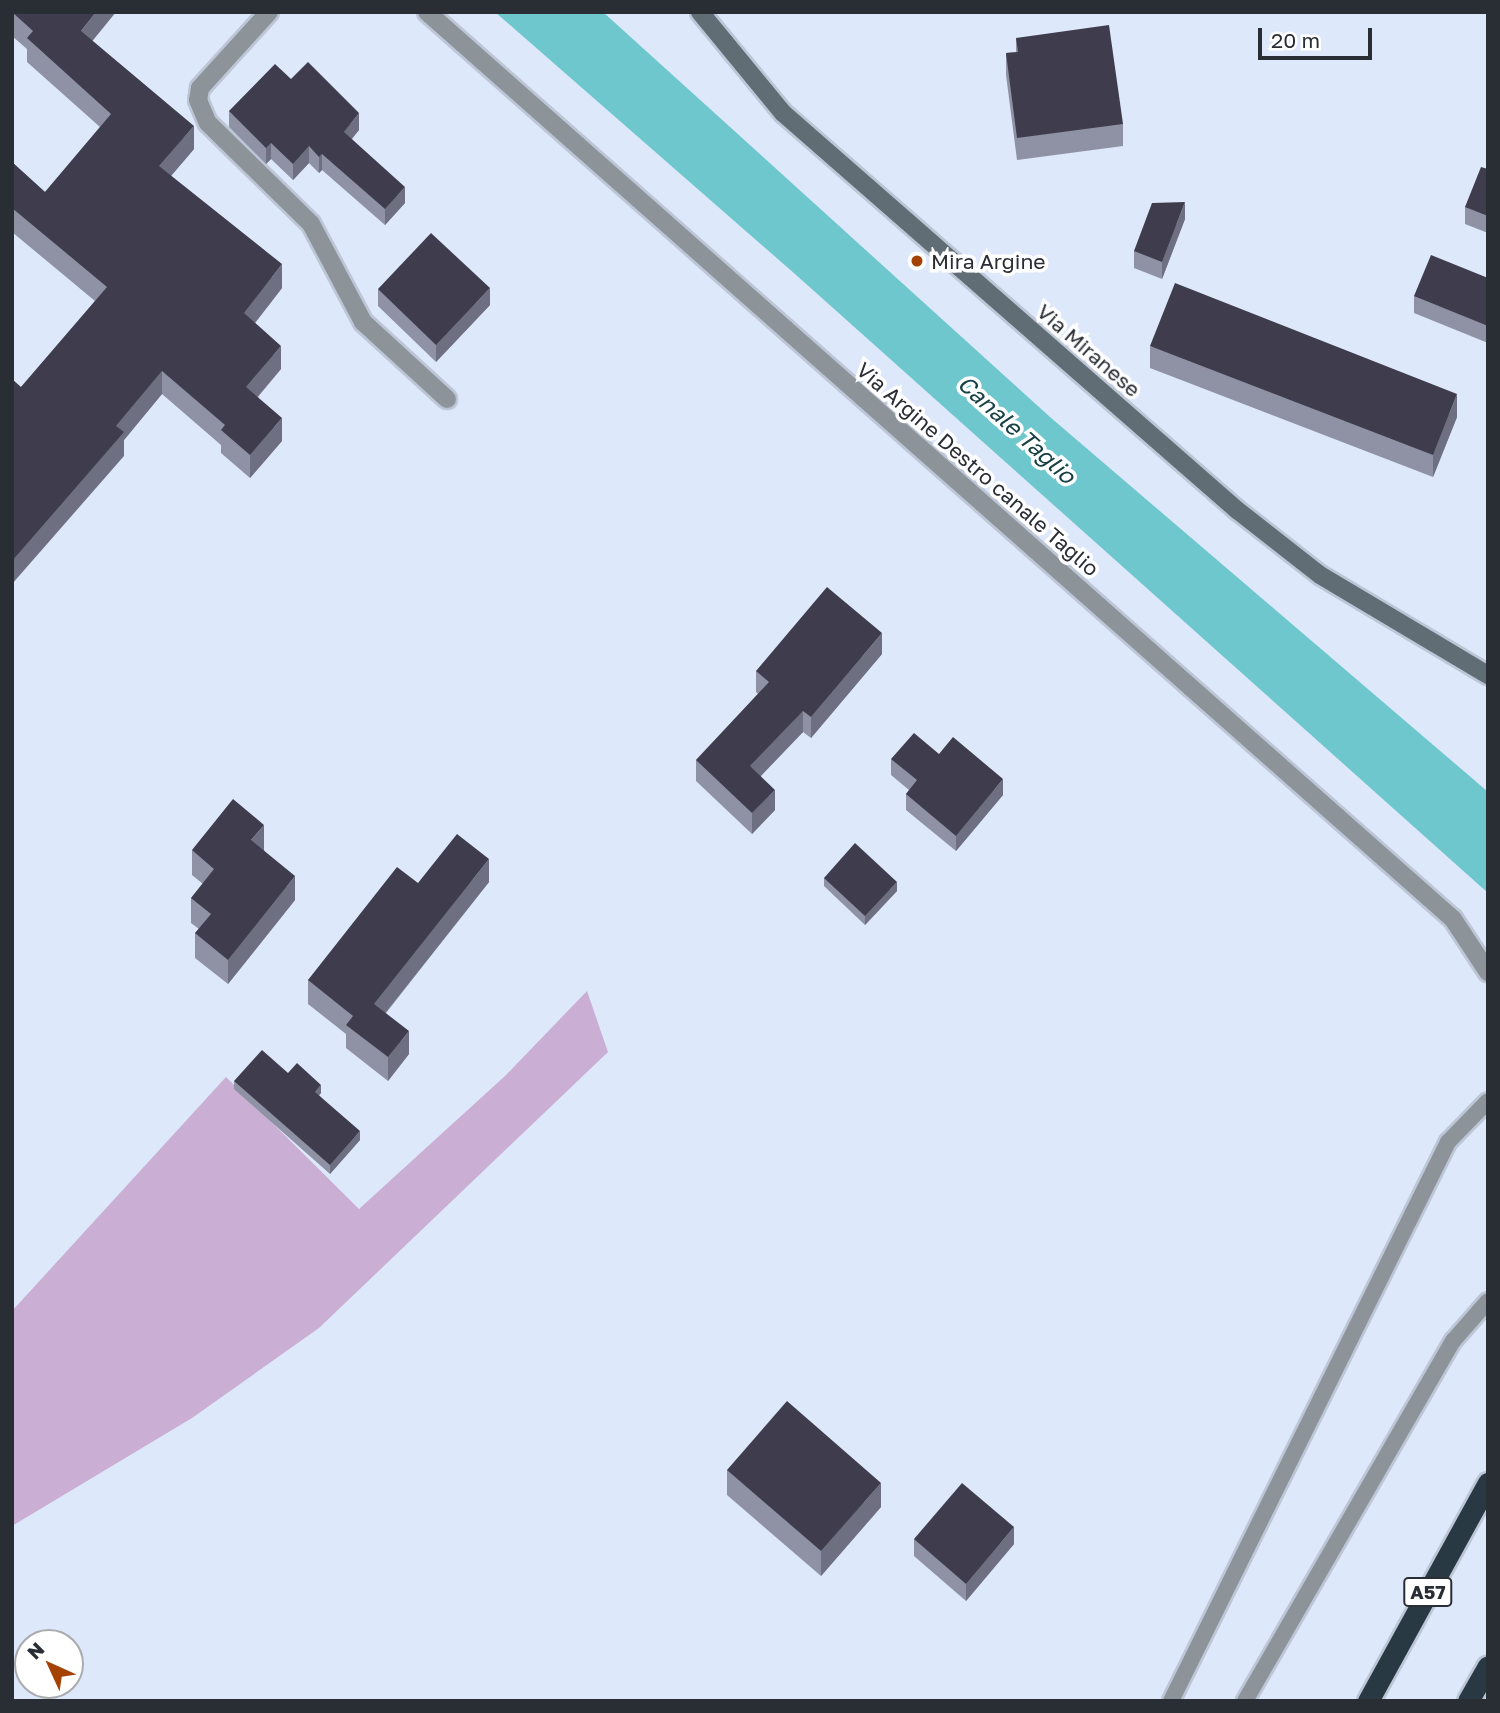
<!DOCTYPE html>
<html>
<head>
<meta charset="utf-8">
<style>
  body { margin:0 }
  #map { position:relative; width:1500px; height:1713px; overflow:hidden; background:#dde8fb; font-family:"Golos Text",sans-serif }
  div>[style] { position:absolute }
  .green>* { inset:0; background:#cbaed4 }
  .water>* { inset:0; background:#6fc7ce }
  .roads { filter:drop-shadow(2px 0 #bdc6d7) drop-shadow(-2px 0 #bdc6d7) drop-shadow(0 2px #bdc6d7) drop-shadow(0 -2px #bdc6d7) }
  .lane>* { height:16px; margin:-8px; padding:0 8px; transform-origin:8px; border-radius:8px; background:#8c9499 }
  .street>* { height:18px; margin:-9px; padding:0 9px; transform-origin:9px; border-radius:9px; background:#8c9499 }
  .secondary>* { height:18px; margin:-9px; padding:0 9px; transform-origin:9px; border-radius:9px; background:#606d74 }
  .highway>* { height:21px; margin:-10.5px; padding:0 10.5px; transform-origin:10.5px; border-radius:10.5px; background:#283943 }
  .wall>* { inset:0; background:#8e92a4 }
  .shaded-wall>* { inset:0; background:#6e7081 }
  .building>* { inset:0; background:#3f3d4d }
  .dots>* { width:19px; height:19px; translate:-50% -50%; box-sizing:border-box; border:4px solid #fff; border-radius:50% }
  span { translate:-50% -50%; white-space:nowrap; text-align:center; line-height:1.15; -webkit-text-stroke:7px #fff; paint-order:stroke }
  .shield-label span { padding:2px 5px; background:#fff; border:2px solid; border-radius:5px; -webkit-text-stroke-width:0 }
  .shield-label { font-size:19px; color:#292d34; font-weight:700 }
  .poi-label { font-size:21px; color:#292d34 }
  .left { translate:0 -50%; text-align:left }
  .street-label { font-size:21px; color:#292d34 }
  .water-label { font-size:23px; color:#174144; font-style:italic }
  .frame { position:absolute; inset:0; border:14px solid #292d34; pointer-events:none }
  .north { position:absolute; left:14px; top:1629px; width:70px; height:70px; box-sizing:border-box; background:#fff; border:2px solid #a9abae; border-radius:50%; rotate:315deg; font-size:19px; font-weight:700; line-height:28px; text-align:center; color:#292d34 }
  .north::after { content:''; display:block; margin:auto; width:24px; height:32px; background:#a44203; clip-path:polygon(50% 0,100% 100%,50% 72%,0 100%) }
  .scale { position:absolute; left:1258px; top:28px; width:114px; height:32px; box-sizing:border-box; border:4px solid #292d34; border-top:0; padding-left:9px; font-size:21px; line-height:24px; white-space:nowrap; color:#292d34; -webkit-text-stroke:5px #fff; paint-order:stroke }
</style>
</head>
<body>
<div id="map">
  <div class="green">
    <div style="clip-path:polygon(587px 991px,608px 1052px,319px 1328px,192px 1418px,12px 1526px,12px 1311px,226px 1077px,359px 1209px,505px 1076px)"></div>
  </div>
  <div class="water">
    <div style="clip-path:polygon(495px 12px,603px 12px,1050px 417px,1480px 785px,1488px 792px,1488px 893px,795px 274px)"></div>
  </div>
  <div class="roads">
    <div class="lane">
      <div style="left:1171px;top:1701px;width:624px;rotate:-63.64deg"></div>
      <div style="left:1448px;top:1142px;width:57px;rotate:-45.7deg"></div>
      <div style="left:1245px;top:1701px;width:416px;rotate:-60deg"></div>
      <div style="left:1453px;top:1341px;width:53px;rotate:-48.8deg"></div>
    </div>
    <div class="street">
      <div style="left:269px;top:12px;width:103px;rotate:132.2deg"></div>
      <div style="left:200px;top:88px;width:12px;rotate:99deg"></div>
      <div style="left:198px;top:100px;width:25px;rotate:67deg"></div>
      <div style="left:208px;top:123px;width:144px;rotate:44.4deg"></div>
      <div style="left:311px;top:224px;width:111px;rotate:62deg"></div>
      <div style="left:363px;top:322px;width:114px;rotate:42.5deg"></div>
      <div style="left:427px;top:12px;width:1369px;rotate:41.48deg"></div>
      <div style="left:1453px;top:919px;width:64px;rotate:56.6deg"></div>
    </div>
    <div class="secondary">
      <div style="left:700px;top:12px;width:131px;rotate:50.6deg"></div>
      <div style="left:783px;top:113px;width:603px;rotate:41.17deg"></div>
      <div style="left:1237px;top:510px;width:105px;rotate:38.1deg"></div>
      <div style="left:1320px;top:575px;width:196px;rotate:30.8deg"></div>
    </div>
    <div class="highway">
      <div style="left:1368px;top:1701px;width:249px;rotate:-61.2deg"></div>
      <div style="left:1468px;top:1701px;width:40px;rotate:-60.3deg"></div>
    </div>
  </div>
  <div class="wall">
    <div style="clip-path:polygon(12px 12px,92px 41px,194px 149px,171px 176px,282px 288px,255px 323px,281px 369px,258px 397px,282px 441px,250px 478px,221px 453px,221px 445px,162px 394px,124px 440px,124px 456px,21px 387px,95px 301px,12px 232px,12px 162px,45px 192px,100px 127px,27px 62px,27px 49px,12px 36px)"></div>
    <div style="clip-path:polygon(1016px 38px,1123px 124px,1123px 146px,1017px 160px,1006px 75px,1006px 53px,1016px 52px)"></div>
    <div style="clip-path:polygon(291px 79px,359px 130px,352px 139px,405px 203px,385px 225px,322px 170px,319px 173px,309px 163px,293px 180px,271px 159px,266px 164px,229px 127px,229px 111px)"></div>
    <div style="clip-path:polygon(1488px 169px,1488px 233px,1465px 224px,1465px 207px)"></div>
    <div style="clip-path:polygon(1185px 219px,1162px 279px,1134px 268px,1134px 251px)"></div>
    <div style="clip-path:polygon(1488px 278px,1488px 343px,1414px 313px,1414px 296px)"></div>
    <div style="clip-path:polygon(378px 289px,490px 305px,436px 362px,378px 306px)"></div>
    <div style="clip-path:polygon(1150px 346px,1457px 417px,1433px 477px,1150px 368px)"></div>
    <div style="clip-path:polygon(882px 654px,811px 738px,803px 732px,761px 776px,775px 810px,752px 834px,696px 781px,696px 760px,758px 694px,756px 692px,756px 671px)"></div>
    <div style="clip-path:polygon(939px 754px,1003px 795px,956px 851px,906px 810px,906px 794px,909px 790px,891px 775px,891px 759px)"></div>
    <div style="clip-path:polygon(192px 850px,264px 850px,295px 900px,228px 984px,195px 958px,195px 933px,199px 929px,191px 923px,191px 898px,203px 884px,192px 875px)"></div>
    <div style="clip-path:polygon(824px 878px,897px 891px,865px 925px,824px 886px)"></div>
    <div style="clip-path:polygon(489px 882px,386px 1013px,409px 1054px,388px 1081px,346px 1048px,346px 1034px,308px 1004px,308px 980px,418px 883px)"></div>
    <div style="clip-path:polygon(288px 1073px,321px 1093px,319px 1095px,360px 1140px,330px 1174px,234px 1089px,234px 1081px)"></div>
    <div style="clip-path:polygon(727px 1470px,881px 1507px,821px 1576px,727px 1495px)"></div>
    <div style="clip-path:polygon(914px 1539px,1014px 1544px,966px 1601px,914px 1556px)"></div>
  </div>
  <div class="shaded-wall">
    <div style="clip-path:polygon(96px 12px,116px 12px,81px 55px,81px 31px)"></div>
    <div style="clip-path:polygon(359px 113px,359px 130px,344px 148px,344px 132px)"></div>
    <div style="clip-path:polygon(194px 126px,194px 149px,159px 190px,159px 166px)"></div>
    <div style="clip-path:polygon(271px 143px,271px 159px,266px 164px,266px 148px)"></div>
    <div style="clip-path:polygon(309px 146px,309px 163px,293px 180px,293px 164px)"></div>
    <div style="clip-path:polygon(322px 154px,322px 170px,319px 173px,319px 157px)"></div>
    <div style="clip-path:polygon(405px 187px,405px 203px,385px 225px,385px 209px)"></div>
    <div style="clip-path:polygon(1185px 202px,1185px 219px,1162px 279px,1162px 262px)"></div>
    <div style="clip-path:polygon(282px 264px,282px 288px,244px 337px,244px 313px)"></div>
    <div style="clip-path:polygon(490px 288px,490px 305px,436px 362px,436px 345px)"></div>
    <div style="clip-path:polygon(281px 346px,281px 369px,246px 410px,246px 387px)"></div>
    <div style="clip-path:polygon(162px 371px,162px 394px,124px 440px,124px 456px,12px 584px,12px 561px,116px 426px)"></div>
    <div style="clip-path:polygon(1457px 394px,1457px 417px,1433px 477px,1433px 455px)"></div>
    <div style="clip-path:polygon(282px 418px,282px 441px,250px 478px,250px 455px)"></div>
    <div style="clip-path:polygon(882px 633px,882px 654px,811px 738px,811px 717px)"></div>
    <div style="clip-path:polygon(803px 711px,803px 732px,750px 787px,750px 766px)"></div>
    <div style="clip-path:polygon(1003px 779px,1003px 795px,956px 851px,956px 836px)"></div>
    <div style="clip-path:polygon(775px 790px,775px 810px,752px 834px,752px 813px)"></div>
    <div style="clip-path:polygon(264px 825px,264px 850px,251px 865px,251px 840px)"></div>
    <div style="clip-path:polygon(489px 859px,489px 882px,374px 1027px,374px 1004px)"></div>
    <div style="clip-path:polygon(295px 876px,295px 900px,228px 984px,228px 960px)"></div>
    <div style="clip-path:polygon(897px 882px,897px 891px,865px 925px,865px 916px)"></div>
    <div style="clip-path:polygon(409px 1031px,409px 1054px,388px 1081px,388px 1057px)"></div>
    <div style="clip-path:polygon(321px 1085px,321px 1093px,315px 1100px,315px 1092px)"></div>
    <div style="clip-path:polygon(360px 1131px,360px 1140px,330px 1174px,330px 1165px)"></div>
    <div style="clip-path:polygon(881px 1483px,881px 1507px,821px 1576px,821px 1551px)"></div>
    <div style="clip-path:polygon(1014px 1527px,1014px 1544px,966px 1601px,966px 1584px)"></div>
  </div>
  <div class="building">
    <div style="clip-path:polygon(12px 12px,96px 12px,81px 31px,194px 126px,159px 166px,282px 264px,244px 313px,281px 346px,246px 387px,282px 418px,250px 455px,221px 430px,225px 425px,162px 371px,116px 426px,124px 432px,12px 561px,12px 379px,21px 387px,107px 287px,12px 208px,12px 162px,45px 192px,111px 114px,27px 38px,33px 31px)"></div>
    <div style="clip-path:polygon(1109px 25px,1123px 124px,1017px 138px,1006px 53px,1018px 52px,1016px 38px)"></div>
    <div style="clip-path:polygon(308px 62px,359px 113px,344px 132px,405px 187px,385px 209px,322px 154px,319px 157px,309px 146px,293px 164px,271px 143px,266px 148px,229px 111px,275px 64px,291px 79px)"></div>
    <div style="clip-path:polygon(1481px 167px,1488px 169px,1488px 216px,1465px 207px)"></div>
    <div style="clip-path:polygon(1185px 202px,1162px 262px,1134px 251px,1152px 203px)"></div>
    <div style="clip-path:polygon(431px 233px,490px 288px,436px 345px,378px 289px)"></div>
    <div style="clip-path:polygon(1431px 255px,1488px 278px,1488px 326px,1414px 296px)"></div>
    <div style="clip-path:polygon(1175px 283px,1457px 394px,1433px 455px,1150px 346px)"></div>
    <div style="clip-path:polygon(827px 587px,882px 633px,811px 717px,803px 711px,750px 766px,775px 790px,752px 813px,696px 760px,769px 682px,756px 671px)"></div>
    <div style="clip-path:polygon(914px 733px,939px 754px,953px 737px,1003px 779px,956px 836px,906px 794px,917px 780px,891px 759px)"></div>
    <div style="clip-path:polygon(233px 799px,264px 825px,251px 840px,295px 876px,228px 960px,195px 933px,211px 914px,191px 898px,214px 869px,192px 850px)"></div>
    <div style="clip-path:polygon(457px 834px,489px 859px,374px 1004px,409px 1031px,388px 1057px,346px 1025px,353px 1016px,308px 980px,397px 867px,418px 883px)"></div>
    <div style="clip-path:polygon(855px 843px,897px 882px,865px 916px,824px 878px)"></div>
    <div style="clip-path:polygon(262px 1050px,288px 1073px,297px 1063px,321px 1085px,315px 1092px,360px 1131px,330px 1165px,234px 1081px)"></div>
    <div style="clip-path:polygon(787px 1401px,881px 1483px,821px 1551px,727px 1470px)"></div>
    <div style="clip-path:polygon(962px 1483px,1014px 1527px,966px 1584px,914px 1539px)"></div>
  </div>
  <div class="dots">
    <div style="left:917px;top:261px;background:#a44203"></div>
  </div>
  <div class="shield-label">
    <span style="left:1428px;top:1592px">A57</span>
  </div>
  <div class="poi-label">
    <span class="left" style="left:931px;top:261px">Mira Argine</span>
  </div>
  <div class="street-label">
    <span style="left:1089px;top:350px;rotate:41deg">Via Miranese</span>
    <span style="left:978px;top:469px;rotate:41deg">Via Argine Destro canale Taglio</span>
  </div>
  <div class="water-label">
    <span style="left:1017px;top:429px;rotate:42deg">Canale Taglio</span>
  </div>
  <div class="frame"></div>
  <div class="north">N</div>
  <div class="scale">20 m</div>
</div>
</body>
</html>
